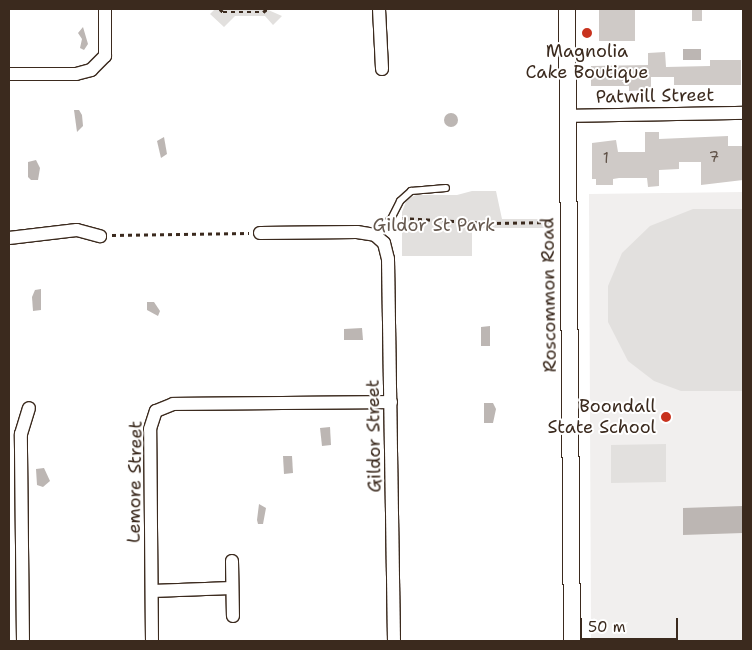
<!DOCTYPE html>
<html>
<head>
<meta charset="utf-8">
<style>
  body { margin:0 }
  #map { position:relative; width:752px; height:650px; overflow:hidden; background:#fff; font-family:"Shantell Sans",sans-serif }
  div>[style] { position:absolute }
  .built>* { inset:0; background:#f1efee }
  .green>* { inset:0; background:#e2e0de }
  .water>* { inset:0; background:#bcb6b3 }
  .round { border-radius:50% }
  .building>* { inset:0; background:#cfcac7 }
  .path>* { height:2.5px; margin-top:-1.25px; transform-origin:0; background:repeating-linear-gradient(90deg,#3b2a1e 0 4px,transparent 0 8px) }
  .roads { filter:drop-shadow(1px 0 #3b2a1e) drop-shadow(-1px 0 #3b2a1e) drop-shadow(0 1px #3b2a1e) drop-shadow(0 -1px #3b2a1e) }
  .service>* { height:6px; margin:-3px; padding:0 3px; transform-origin:3px; border-radius:3px; background:#fff }
  .minor>* { height:12px; margin:-6px; padding:0 6px; transform-origin:6px; border-radius:6px; background:#fff }
  .tertiary>* { height:16px; margin:-8px; padding:0 8px; transform-origin:8px; border-radius:8px; background:#fff }
  .dots>* { width:14px; height:14px; translate:-50% -50%; box-sizing:border-box; border:2px solid #fff; border-radius:50% }
  span { translate:-50% -50%; white-space:nowrap; text-align:center; line-height:1.15; -webkit-text-stroke:4px #fff; paint-order:stroke }
  .number-label { font-size:15px; color:#605248 }
  .number-label span { -webkit-text-stroke-width:0 }
  .poi-label { font-size:18px; color:#3b2a1e }
  .right { translate:-100% -50%; text-align:right }
  .street-label { font-size:18px; color:#3b2a1e }
  .park-label { font-size:18px; color:#65584e }
  .frame { position:absolute; inset:0; border:10px solid #3b2a1e; pointer-events:none }
  .scale { position:absolute; left:580px; top:618px; width:98px; height:22px; box-sizing:border-box; border:2px solid #3b2a1e; border-top:0; padding-left:6px; font-size:15px; line-height:18px; white-space:nowrap; color:#3b2a1e; -webkit-text-stroke:4px #fff; paint-order:stroke }
</style>
</head>
<body>
<div id="map">
  <div class="built">
    <div style="clip-path:polygon(743px 192px,743px 641px,591px 641px,589px 194px)"></div>
  </div>
  <div class="green">
    <div style="clip-path:polygon(215px 9px,266px 9px,282px 16px,273px 25px,265px 16px,235px 16px,224px 27px,210px 14px)"></div>
    <div style="clip-path:polygon(472px 191px,496px 191px,502px 219px,549px 219px,549px 228px,472px 228px,472px 256px,402px 256px,402px 212px,407px 199px,416px 195px,457px 195px)"></div>
    <div style="clip-path:polygon(693px 209px,743px 209px,743px 391px,681px 391px,654px 381px,628px 361px,608px 322px,608px 286px,622px 253px,650px 226px)"></div>
    <div style="clip-path:polygon(666px 444px,666px 482px,611px 483px,611px 445px)"></div>
  </div>
  <div class="water">
    <div style="clip-path:polygon(83px 27px,88px 44px,84px 50px,80px 48px,82px 39px,78px 33px)"></div>
    <div style="clip-path:polygon(683px 49px,701px 49px,701px 60px,683px 60px)"></div>
    <div style="clip-path:polygon(74px 110px,79px 110px,82px 115px,83px 126px,77px 132px)"></div>
    <div class="round" style="left:444px;top:113px;width:14px;height:14px"></div>
    <div style="clip-path:polygon(164px 137px,167px 154px,161px 158px,157px 141px)"></div>
    <div style="clip-path:polygon(36px 160px,40px 168px,38px 180px,31px 180px,28px 177px,28px 162px)"></div>
    <div style="clip-path:polygon(41px 289px,41px 310px,33px 311px,32px 297px,35px 290px)"></div>
    <div style="clip-path:polygon(147px 302px,154px 302px,160px 311px,158px 316px,147px 310px)"></div>
    <div style="clip-path:polygon(490px 326px,490px 346px,481px 346px,481px 327px)"></div>
    <div style="clip-path:polygon(362px 328px,363px 340px,344px 340px,344px 329px)"></div>
    <div style="clip-path:polygon(484px 403px,493px 403px,496px 409px,493px 423px,484px 423px)"></div>
    <div style="clip-path:polygon(330px 427px,331px 445px,322px 446px,320px 428px)"></div>
    <div style="clip-path:polygon(283px 456px,292px 456px,293px 473px,284px 474px)"></div>
    <div style="clip-path:polygon(44px 468px,50px 481px,43px 487px,37px 485px,36px 469px)"></div>
    <div style="clip-path:polygon(259px 504px,266px 508px,263px 524px,258px 524px,257px 520px)"></div>
    <div style="clip-path:polygon(743px 506px,743px 533px,683px 535px,683px 508px)"></div>
  </div>
  <div class="building">
    <div style="clip-path:polygon(599px 9px,635px 9px,635px 41px,599px 41px)"></div>
    <div style="clip-path:polygon(692px 9px,702px 9px,702px 21px,692px 21px)"></div>
    <div style="clip-path:polygon(665px 52px,666px 67px,710px 66px,710px 60px,741px 60px,741px 85px,674px 85px,674px 77px,651px 77px,651px 87px,646px 87px,646px 90px,629px 91px,629px 86px,591px 86px,591px 66px,648px 65px,648px 53px)"></div>
    <div style="clip-path:polygon(645px 132px,659px 132px,659px 139px,728px 136px,728px 146px,743px 146px,743px 180px,701px 185px,701px 162px,679px 162px,679px 169px,659px 170px,659px 186px,648px 187px,647px 178px,619px 178px,613px 179px,613px 185px,596px 185px,596px 179px,592px 179px,592px 143px,616px 140px,618px 152px,645px 152px)"></div>
  </div>
  <div class="path">
    <div style="left:220px;top:9px;width:4px;rotate:45deg"></div>
    <div style="left:223px;top:12px;width:40px"></div>
    <div style="left:263px;top:12px;width:5px;rotate:-37deg"></div>
    <div style="left:402px;top:218px;width:87px;rotate:3.3deg"></div>
    <div style="left:489px;top:223px;width:65px;rotate:-0.9deg"></div>
    <div style="left:112px;top:235px;width:137px;rotate:-0.8deg"></div>
  </div>
  <div class="roads">
    <div class="service">
      <div style="left:381px;top:227px;width:13px;rotate:-39deg"></div>
      <div style="left:391px;top:219px;width:20px;rotate:-63deg"></div>
      <div style="left:400px;top:201px;width:15px;rotate:-42deg"></div>
      <div style="left:411px;top:191px;width:35px;rotate:-5deg"></div>
    </div>
    <div class="minor">
      <div style="left:379px;top:9px;width:60px;rotate:87.1deg"></div>
      <div style="left:9px;top:74px;width:67px"></div>
      <div style="left:76px;top:74px;width:16px;rotate:-15deg"></div>
      <div style="left:91px;top:70px;width:20px;rotate:-45deg"></div>
      <div style="left:105px;top:56px;width:47px;rotate:-90deg"></div>
      <div style="left:567px;top:116px;width:176px;rotate:-1deg"></div>
      <div style="left:260px;top:233px;width:97px;rotate:-0.6deg"></div>
      <div style="left:357px;top:232px;width:18px;rotate:9deg"></div>
      <div style="left:375px;top:235px;width:10px;rotate:-53deg"></div>
      <div style="left:375px;top:235px;width:12px;rotate:42deg"></div>
      <div style="left:384px;top:243px;width:16px;rotate:76deg"></div>
      <div style="left:388px;top:259px;width:382px;rotate:89.1deg"></div>
      <div style="left:9px;top:238px;width:68px;rotate:-6.7deg"></div>
      <div style="left:77px;top:230px;width:24px;rotate:15deg"></div>
      <div style="left:232px;top:561px;width:55px;rotate:89deg"></div>
      <div style="left:152px;top:591px;width:80px;rotate:-2.1deg"></div>
      <div style="left:23px;top:641px;width:207px;rotate:-90.6deg"></div>
      <div style="left:21px;top:434px;width:27px;rotate:-73deg"></div>
      <div style="left:152px;top:641px;width:212px;rotate:-90.5deg"></div>
      <div style="left:150px;top:429px;width:19px;rotate:-72deg"></div>
      <div style="left:156px;top:411px;width:18px;rotate:-22deg"></div>
      <div style="left:173px;top:404px;width:218px;rotate:-0.5deg"></div>
    </div>
    <div class="tertiary">
      <div style="left:567px;top:9px;width:632px;rotate:89.55deg"></div>
    </div>
  </div>
  <div class="dots">
    <div style="left:587px;top:33px;background:#c8321e"></div>
    <div style="left:666px;top:417px;background:#c8321e"></div>
  </div>
  <div class="number-label">
    <span style="left:714px;top:158px">7</span>
    <span style="left:606px;top:159px">1</span>
  </div>
  <div class="poi-label">
    <span style="left:587px;top:62px">Magnolia<br>Cake Boutique</span>
    <span class="right" style="left:656px;top:417px">Boondall<br>State School</span>
  </div>
  <div class="street-label">
    <span style="left:655px;top:96px;rotate:-1deg">Patwill Street</span>
    <span style="left:549px;top:295px;rotate:-91deg">Roscommon Road</span>
    <span style="left:374px;top:436px;rotate:-91deg">Gildor Street</span>
    <span style="left:135px;top:482px;rotate:-89deg">Lemore Street</span>
  </div>
  <div class="park-label">
    <span style="left:434px;top:225px">Gildor St Park</span>
  </div>
  <div class="frame"></div>
  <div class="scale">50 m</div>
</div>
</body>
</html>
